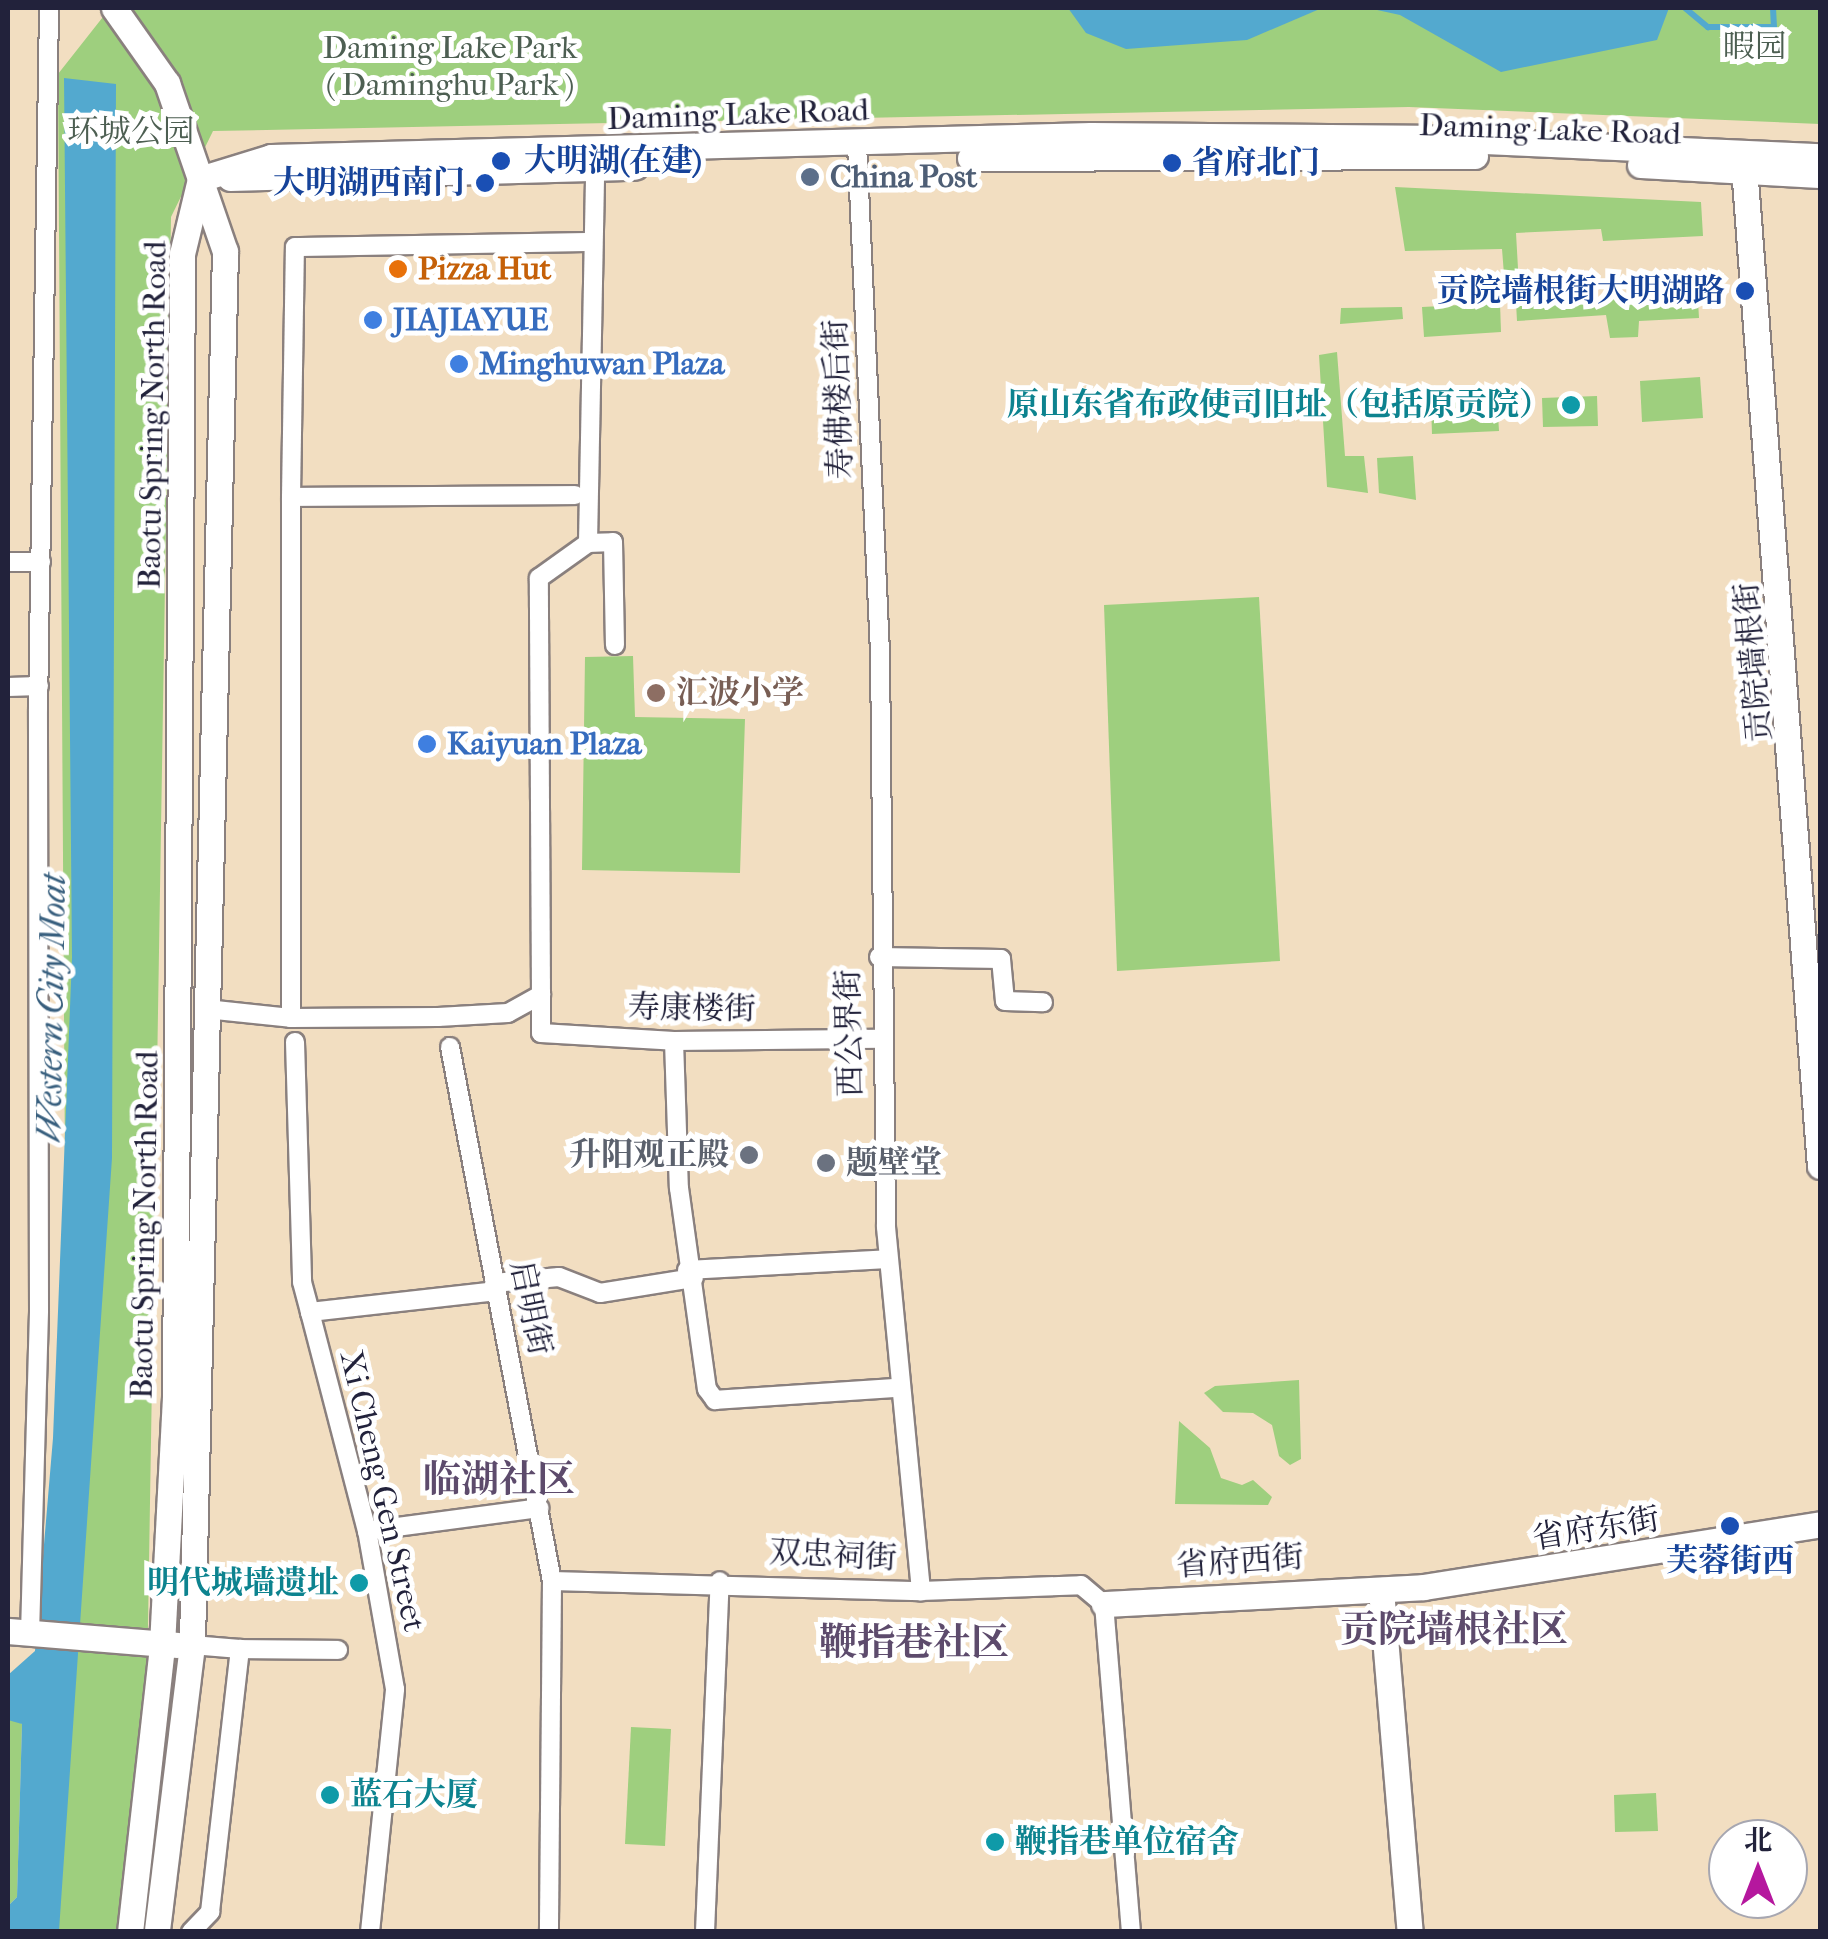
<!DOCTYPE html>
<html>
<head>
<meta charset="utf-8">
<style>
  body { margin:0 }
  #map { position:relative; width:1828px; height:1939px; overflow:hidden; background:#f2dec1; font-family:"IM FELL French Canon","Noto Serif SC",serif }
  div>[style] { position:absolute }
  .green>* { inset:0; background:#9ecf7e }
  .water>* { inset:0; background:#53a9cf }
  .stream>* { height:6px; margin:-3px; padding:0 3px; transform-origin:3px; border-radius:3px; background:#53a9cf }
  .roads { filter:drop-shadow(2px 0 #8a807e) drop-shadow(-2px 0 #8a807e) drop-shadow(0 2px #8a807e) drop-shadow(0 -2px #8a807e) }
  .street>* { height:18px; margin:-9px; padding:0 9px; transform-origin:9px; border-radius:9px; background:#fff }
  .secondary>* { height:25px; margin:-12.5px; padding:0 12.5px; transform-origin:12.5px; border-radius:12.5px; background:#fff }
  .dots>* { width:28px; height:28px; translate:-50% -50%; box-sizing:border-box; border:5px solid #fff; border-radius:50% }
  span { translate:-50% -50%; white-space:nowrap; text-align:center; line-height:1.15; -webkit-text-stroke:10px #fff; paint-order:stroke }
  .park-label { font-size:32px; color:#4d5f52 }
  .street-label { font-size:32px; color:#22223b }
  .transit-label { font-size:32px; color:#164399; font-weight:700 }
  .left { translate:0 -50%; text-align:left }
  .right { translate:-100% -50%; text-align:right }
  .service-label { font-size:32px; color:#4e5e75; font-weight:700 }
  .food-label { font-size:32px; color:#c56008; font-weight:700 }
  .shop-label { font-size:32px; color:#366cbe; font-weight:700 }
  .culture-label { font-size:32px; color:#0d838f; font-weight:700 }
  .education-label { font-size:32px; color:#785e54; font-weight:700 }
  .worship-label { font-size:32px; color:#5b616d; font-weight:700 }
  .water-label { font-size:35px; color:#385f7e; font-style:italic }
  .quarter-label { font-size:38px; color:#5d4b6c; font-weight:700 }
  .frame { position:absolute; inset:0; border:10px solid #22223b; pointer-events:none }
  .north { position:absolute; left:1708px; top:1819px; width:100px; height:100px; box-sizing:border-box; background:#fff; border:2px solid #a7a7b1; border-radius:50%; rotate:0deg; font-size:28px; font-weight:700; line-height:40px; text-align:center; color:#22223b }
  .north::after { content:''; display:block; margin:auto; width:35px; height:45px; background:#b5179e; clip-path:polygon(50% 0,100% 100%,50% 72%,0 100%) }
</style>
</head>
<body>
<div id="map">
  <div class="green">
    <div style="clip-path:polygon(110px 8px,1820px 8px,1820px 124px,1409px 107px,213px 131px,171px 217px,143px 1931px,43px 1932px,66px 1327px,58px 74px)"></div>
    <div style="clip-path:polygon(1395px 187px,1701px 202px,1703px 236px,1603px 241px,1601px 229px,1516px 233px,1519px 286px,1505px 287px,1502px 249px,1405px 251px)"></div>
    <div style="clip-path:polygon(1689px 291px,1698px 301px,1699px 318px,1639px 321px,1638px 337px,1610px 338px,1606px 315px,1517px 321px,1516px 303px)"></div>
    <div style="clip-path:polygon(1500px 303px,1501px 332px,1424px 337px,1422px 307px)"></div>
    <div style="clip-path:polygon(1402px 307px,1403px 319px,1340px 324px,1341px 308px)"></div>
    <div style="clip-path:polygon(1337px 352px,1345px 456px,1364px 456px,1368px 493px,1327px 487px,1319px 355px)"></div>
    <div style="clip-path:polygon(1700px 377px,1703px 418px,1642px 422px,1640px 381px)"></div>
    <div style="clip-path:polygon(1597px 396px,1598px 426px,1543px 427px,1542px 398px)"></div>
    <div style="clip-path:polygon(1497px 400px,1499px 431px,1432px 434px,1431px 404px)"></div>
    <div style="clip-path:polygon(1413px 456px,1416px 500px,1379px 493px,1377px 458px)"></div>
    <div style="clip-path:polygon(1259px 597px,1280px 961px,1117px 971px,1104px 605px)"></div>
    <div style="clip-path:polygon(633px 656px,635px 717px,745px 719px,740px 873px,582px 870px,585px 657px)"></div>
    <div style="clip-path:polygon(1299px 1380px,1301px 1459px,1290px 1465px,1279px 1456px,1272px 1425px,1253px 1413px,1223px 1412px,1204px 1393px,1215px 1386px)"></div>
    <div style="clip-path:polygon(1179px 1421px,1210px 1448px,1221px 1478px,1242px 1485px,1253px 1480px,1272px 1497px,1268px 1505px,1175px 1504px)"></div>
    <div style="clip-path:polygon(13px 1718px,22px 1724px,17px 1897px,8px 1906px,8px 1720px)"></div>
    <div style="clip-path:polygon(631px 1727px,671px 1729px,665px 1846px,625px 1844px)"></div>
    <div style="clip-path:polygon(1656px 1793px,1658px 1831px,1615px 1832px,1614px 1795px)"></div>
  </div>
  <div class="water">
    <div style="clip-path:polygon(1068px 8px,1322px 8px,1247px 40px,1126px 49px,1086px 33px)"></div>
    <div style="clip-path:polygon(1368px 8px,1669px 8px,1657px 40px,1501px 72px,1400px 15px)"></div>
    <div style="clip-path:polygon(64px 78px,116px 84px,112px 1158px,59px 1931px,8px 1931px,8px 1906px,17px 1897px,22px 1724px,8px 1720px,8px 1675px,35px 1651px,53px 1438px,72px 957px)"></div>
  </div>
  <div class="stream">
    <div style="left:1685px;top:8px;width:30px;rotate:40deg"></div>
    <div style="left:1708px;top:27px;width:66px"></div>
    <div style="left:1774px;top:27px;width:19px;rotate:-93deg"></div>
  </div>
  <div class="roads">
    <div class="street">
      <div style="left:857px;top:144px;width:510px;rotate:87.41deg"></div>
      <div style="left:880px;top:653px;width:574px;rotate:89.4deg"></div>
      <div style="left:886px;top:1227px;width:366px;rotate:84.5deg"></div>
      <div style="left:575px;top:495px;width:284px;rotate:179.6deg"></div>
      <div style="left:291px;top:497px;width:250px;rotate:-89.1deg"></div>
      <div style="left:295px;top:247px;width:297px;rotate:-1deg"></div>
      <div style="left:588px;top:543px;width:25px;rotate:-2deg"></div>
      <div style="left:613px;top:542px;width:103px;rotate:88.9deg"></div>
      <div style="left:8px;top:562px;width:33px"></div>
      <div style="left:8px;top:687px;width:31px;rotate:-2deg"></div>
      <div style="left:879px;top:957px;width:122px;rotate:0.9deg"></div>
      <div style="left:1001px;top:959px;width:42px;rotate:84.6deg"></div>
      <div style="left:1005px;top:1001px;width:38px;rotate:2deg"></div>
      <div style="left:541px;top:995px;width:38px;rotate:90deg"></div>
      <div style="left:541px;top:1033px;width:133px;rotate:3.4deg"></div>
      <div style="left:674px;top:1041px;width:206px;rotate:-0.6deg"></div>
      <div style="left:206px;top:1009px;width:85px;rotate:6deg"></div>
      <div style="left:291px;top:1018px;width:147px;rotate:-0.4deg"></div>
      <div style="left:438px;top:1017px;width:70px;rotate:-3.3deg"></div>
      <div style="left:508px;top:1013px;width:38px;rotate:-29deg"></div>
      <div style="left:541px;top:995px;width:417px;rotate:-90.3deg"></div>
      <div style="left:539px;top:578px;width:60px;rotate:-35.5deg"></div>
      <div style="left:588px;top:543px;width:375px;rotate:-88.9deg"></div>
      <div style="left:291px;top:1018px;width:521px;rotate:-90deg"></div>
      <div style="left:674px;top:1041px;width:147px;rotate:88.1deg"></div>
      <div style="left:679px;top:1188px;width:203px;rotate:82.1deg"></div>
      <div style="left:707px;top:1389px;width:14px;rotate:54deg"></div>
      <div style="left:715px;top:1400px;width:182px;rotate:-3.8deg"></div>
      <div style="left:295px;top:1042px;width:240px;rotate:88.3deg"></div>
      <div style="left:302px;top:1282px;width:34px;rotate:75deg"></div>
      <div style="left:450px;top:1047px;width:544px;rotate:79.19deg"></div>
      <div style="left:552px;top:1581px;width:351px;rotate:90.5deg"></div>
      <div style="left:687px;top:1270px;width:201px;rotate:-3.1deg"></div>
      <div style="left:494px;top:1283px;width:65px;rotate:-5.3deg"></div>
      <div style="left:559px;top:1277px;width:44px;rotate:21.3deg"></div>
      <div style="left:600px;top:1293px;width:95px;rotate:-9.1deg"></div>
      <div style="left:367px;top:1531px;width:174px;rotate:-7.6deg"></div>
      <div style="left:552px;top:1581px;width:369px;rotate:1.6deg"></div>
      <div style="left:921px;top:1591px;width:160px;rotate:-2.1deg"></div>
      <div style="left:1081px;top:1585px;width:30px;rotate:40deg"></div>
      <div style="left:1104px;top:1604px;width:329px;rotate:85.3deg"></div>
      <div style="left:30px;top:1634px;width:324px;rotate:-88.4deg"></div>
      <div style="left:39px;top:1310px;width:601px;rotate:-90.1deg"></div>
      <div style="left:38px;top:709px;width:701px;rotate:-89.1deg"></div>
      <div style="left:240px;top:1649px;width:98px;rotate:0.6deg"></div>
      <div style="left:191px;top:1932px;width:28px;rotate:-46deg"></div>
      <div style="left:210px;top:1912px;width:265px;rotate:-83.5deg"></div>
      <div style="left:240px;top:1649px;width:48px;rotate:-175.2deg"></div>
      <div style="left:370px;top:1932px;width:244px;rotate:-84.1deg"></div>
      <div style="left:395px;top:1689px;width:160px;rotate:-100deg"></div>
      <div style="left:367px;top:1531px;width:226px;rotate:-104.6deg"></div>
      <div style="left:310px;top:1312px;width:188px;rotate:-6.4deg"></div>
      <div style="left:705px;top:1932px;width:351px;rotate:-87.6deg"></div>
    </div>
    <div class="secondary">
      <div style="left:114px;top:8px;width:92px;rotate:54.8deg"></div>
      <div style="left:167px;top:83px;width:178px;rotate:71deg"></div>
      <div style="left:225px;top:251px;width:1394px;rotate:91.36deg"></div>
      <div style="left:192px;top:1645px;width:289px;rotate:97deg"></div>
      <div style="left:1743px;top:154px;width:1015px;rotate:85.65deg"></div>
      <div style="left:970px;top:158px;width:505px;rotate:-0.23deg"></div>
      <div style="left:1640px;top:165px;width:180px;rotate:3.2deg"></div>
      <div style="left:230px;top:178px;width:405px;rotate:-1.6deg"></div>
      <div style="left:200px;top:179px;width:74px;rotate:-17.2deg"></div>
      <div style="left:271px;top:157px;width:820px;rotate:-1.54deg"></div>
      <div style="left:1091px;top:135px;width:327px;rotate:0.5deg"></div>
      <div style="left:1418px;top:138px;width:402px;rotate:2.6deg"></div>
      <div style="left:1381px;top:1590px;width:343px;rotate:85.2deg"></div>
      <div style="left:1104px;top:1604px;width:320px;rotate:-3deg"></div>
      <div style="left:1424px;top:1587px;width:401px;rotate:-9deg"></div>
      <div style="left:8px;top:1631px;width:170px;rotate:4.7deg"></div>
      <div style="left:130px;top:1932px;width:289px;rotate:-83.6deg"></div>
      <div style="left:162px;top:1645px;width:245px;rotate:-87deg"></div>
      <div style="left:175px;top:1400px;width:1146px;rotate:-89.65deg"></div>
      <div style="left:182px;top:254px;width:77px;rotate:-76.5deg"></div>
    </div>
  </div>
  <div class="dots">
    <div style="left:501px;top:161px;background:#1a4fb4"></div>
    <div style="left:1172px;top:163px;background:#1a4fb4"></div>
    <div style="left:810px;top:177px;background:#5c6f8a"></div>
    <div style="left:485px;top:183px;background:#1a4fb4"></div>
    <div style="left:398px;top:269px;background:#e8710a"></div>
    <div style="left:1745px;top:291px;background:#1a4fb4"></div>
    <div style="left:373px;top:320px;background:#3f7fe0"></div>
    <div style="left:459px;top:364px;background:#3f7fe0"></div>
    <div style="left:1571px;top:405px;background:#0f9aa8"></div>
    <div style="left:656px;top:693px;background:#8d6e63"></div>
    <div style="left:427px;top:744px;background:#3f7fe0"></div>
    <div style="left:749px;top:1155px;background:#6b7280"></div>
    <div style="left:826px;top:1163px;background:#6b7280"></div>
    <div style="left:1730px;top:1526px;background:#1a4fb4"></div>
    <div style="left:359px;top:1583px;background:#0f9aa8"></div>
    <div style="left:330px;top:1795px;background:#0f9aa8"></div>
    <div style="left:995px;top:1842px;background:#0f9aa8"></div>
  </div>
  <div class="park-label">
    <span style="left:1755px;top:47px">暇园</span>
    <span style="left:450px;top:67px">Daming Lake Park<br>( Daminghu Park )</span>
    <span style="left:131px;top:132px">环城公园</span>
  </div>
  <div class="street-label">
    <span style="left:738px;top:115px;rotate:-2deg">Daming Lake Road</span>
    <span style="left:1550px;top:130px;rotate:2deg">Daming Lake Road</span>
    <span style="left:839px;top:399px;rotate:-92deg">寿佛楼后街</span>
    <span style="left:153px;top:415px;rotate:-89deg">Baotu Spring North Road</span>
    <span style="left:1754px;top:662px;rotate:-95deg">贡院墙根街</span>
    <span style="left:692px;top:1009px;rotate:1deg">寿康楼街</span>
    <span style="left:850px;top:1033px;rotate:-91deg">西公界街</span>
    <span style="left:145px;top:1225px;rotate:-89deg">Baotu Spring North Road</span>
    <span style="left:530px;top:1308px;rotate:78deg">启明街</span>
    <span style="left:382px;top:1491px;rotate:77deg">Xi Cheng Gen Street</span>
    <span style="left:1596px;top:1529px;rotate:-9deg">省府东街</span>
    <span style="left:833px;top:1556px;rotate:3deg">双忠祠街</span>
    <span style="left:1240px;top:1562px;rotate:-4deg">省府西街</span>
  </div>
  <div class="transit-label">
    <span class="left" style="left:524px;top:161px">大明湖(在建)</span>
    <span class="left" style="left:1192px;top:163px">省府北门</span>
    <span class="right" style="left:465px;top:183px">大明湖西南门</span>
    <span class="right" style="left:1725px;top:291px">贡院墙根街大明湖路</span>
    <span style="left:1730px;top:1561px">芙蓉街西</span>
  </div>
  <div class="service-label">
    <span class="left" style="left:830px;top:177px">China Post</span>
  </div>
  <div class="food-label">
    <span class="left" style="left:418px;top:269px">Pizza Hut</span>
  </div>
  <div class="shop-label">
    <span class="left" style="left:393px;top:320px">JIAJIAYUE</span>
    <span class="left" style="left:479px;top:364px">Minghuwan Plaza</span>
    <span class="left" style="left:447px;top:744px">Kaiyuan Plaza</span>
  </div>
  <div class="culture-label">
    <span class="right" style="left:1551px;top:405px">原山东省布政使司旧址（包括原贡院）</span>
    <span class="right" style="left:339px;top:1583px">明代城墙遗址</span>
    <span class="left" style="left:350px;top:1795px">蓝石大厦</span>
    <span class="left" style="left:1015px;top:1842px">鞭指巷单位宿舍</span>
  </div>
  <div class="education-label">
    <span class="left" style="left:676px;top:693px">汇波小学</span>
  </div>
  <div class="worship-label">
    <span class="right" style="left:729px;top:1155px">升阳观正殿</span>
    <span class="left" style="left:846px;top:1163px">题壁堂</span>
  </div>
  <div class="water-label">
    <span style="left:52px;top:1008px;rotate:-89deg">Western City Moat</span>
  </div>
  <div class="quarter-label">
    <span style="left:499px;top:1480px">临湖社区</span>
    <span style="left:1454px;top:1630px">贡院墙根社区</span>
    <span style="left:914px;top:1643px">鞭指巷社区</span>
  </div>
  <div class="frame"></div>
  <div class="north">北</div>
</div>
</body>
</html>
